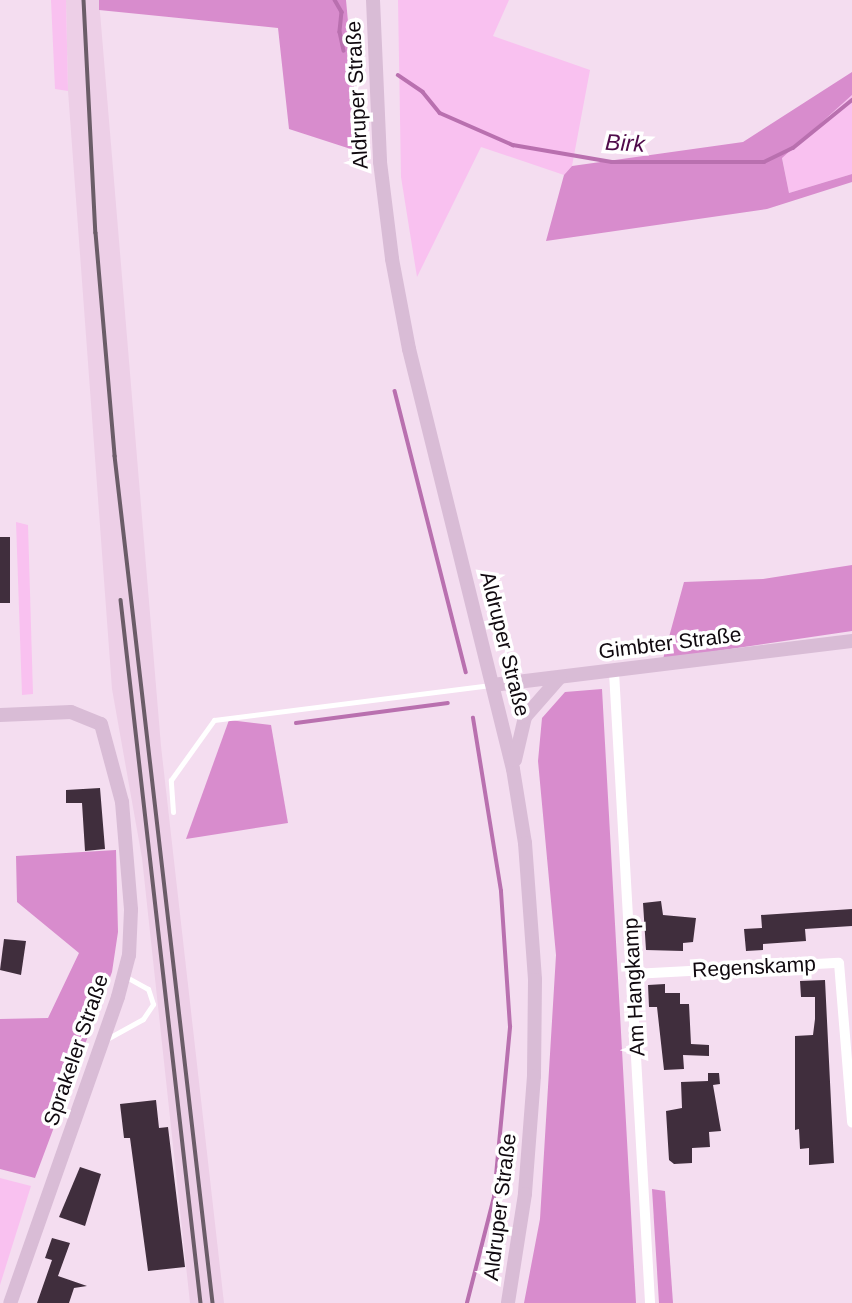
<!DOCTYPE html>
<html>
<head>
<meta charset="utf-8">
<style>
  body { margin:0 }
  #map { position:relative; width:852px; height:1303px; overflow:hidden; background:#f4ddf0; font-family:Helvetica,sans-serif }
  div>[style] { position:absolute }
  .built>* { inset:0; background:#edcfe7 }
  .green>* { inset:0; background:#f9c1f0 }
  .forest>* { inset:0; background:#d88ccd }
  .stream>* { height:3.5px; margin:-1.75px; padding:0 1.75px; transform-origin:1.75px; border-radius:1.75px; background:#b970af }
  .building>* { inset:0; background:#402e3d }
  .lane>* { height:5px; margin:-2.5px; padding:0 2.5px; transform-origin:2.5px; border-radius:2.5px; background:#fff }
  .street>* { height:10px; margin:-5px; padding:0 5px; transform-origin:5px; border-radius:5px; background:#fff }
  .secondary>* { height:14px; margin:-7px; padding:0 7px; transform-origin:7px; border-radius:7px; background:#d9bcd6 }
  .rail>* { height:3.5px; margin:-1.75px; padding:0 1.75px; transform-origin:1.75px; border-radius:1.75px; background:#6b5d68 }
  span { translate:-50% -50%; white-space:nowrap; text-align:center; line-height:1.15; -webkit-text-stroke:7px #fff; paint-order:stroke }
  .street-label { font-size:21px; color:#10090f }
  .water-label { font-size:23px; color:#500c4b; font-style:italic }
</style>
</head>
<body>
<div id="map">
  <div class="built">
    <div style="clip-path:polygon(66px 0,99px 0,161px 746px,224px 1303px,190px 1303px,142px 858px,112px 689px,68px 91px)"></div>
  </div>
  <div class="green">
    <div style="clip-path:polygon(51px 0,66px 0,68px 91px,55px 89px)"></div>
    <div style="clip-path:polygon(398px 0,509px 0,493px 36px,590px 70px,572px 166px,564px 175px,481px 147px,417px 277px,401px 177px)"></div>
    <div style="clip-path:polygon(852px 95px,852px 174px,789px 193px,782px 157px)"></div>
    <div style="clip-path:polygon(16px 522px,28px 525px,33px 694px,22px 695px)"></div>
    <div style="clip-path:polygon(0 1178px,31px 1186px,0 1285px)"></div>
  </div>
  <div class="forest">
    <div style="clip-path:polygon(99px 0,346px 0,360px 152px,289px 129px,278px 28px,99px 10px)"></div>
    <div style="clip-path:polygon(852px 72px,852px 95px,782px 158px,789px 193px,852px 174px,852px 182px,767px 209px,546px 241px,564px 175px,572px 166px,743px 142px)"></div>
    <div style="clip-path:polygon(852px 565px,852px 631px,663px 659px,684px 582px,763px 579px)"></div>
    <div style="clip-path:polygon(602px 689px,636px 1303px,524px 1303px,540px 1219px,556px 955px,538px 761px,542px 718px,565px 692px)"></div>
    <div style="clip-path:polygon(229px 720px,271px 725px,288px 823px,186px 839px)"></div>
    <div style="clip-path:polygon(116px 850px,118px 932px,112px 972px,35px 1178px,0 1169px,0 1019px,48px 1018px,79px 953px,17px 902px,16px 856px)"></div>
    <div style="clip-path:polygon(652px 1189px,665px 1191px,673px 1303px,659px 1303px)"></div>
  </div>
  <div class="stream">
    <div style="left:335px;top:0;width:14px;rotate:60deg"></div>
    <div style="left:342px;top:12px;width:20px;rotate:96deg"></div>
    <div style="left:340px;top:32px;width:19px;rotate:78deg"></div>
    <div style="left:398px;top:75px;width:30px;rotate:34deg"></div>
    <div style="left:423px;top:92px;width:27px;rotate:51deg"></div>
    <div style="left:440px;top:113px;width:80px;rotate:23.7deg"></div>
    <div style="left:513px;top:145px;width:100px;rotate:9.7deg"></div>
    <div style="left:612px;top:162px;width:152px"></div>
    <div style="left:764px;top:162px;width:32px;rotate:-26deg"></div>
    <div style="left:793px;top:148px;width:76px;rotate:-39.1deg"></div>
    <div style="left:395px;top:391px;width:290px;rotate:75.8deg"></div>
    <div style="left:296px;top:723px;width:153px;rotate:-7.5deg"></div>
    <div style="left:467px;top:1303px;width:109px;rotate:-75.7deg"></div>
    <div style="left:494px;top:1197px;width:171px;rotate:-84.6deg"></div>
    <div style="left:510px;top:1027px;width:136px;rotate:-93.8deg"></div>
    <div style="left:501px;top:891px;width:175px;rotate:-99.2deg"></div>
  </div>
  <div class="building">
    <div style="clip-path:polygon(0 537px,10px 537px,10px 603px,0 603px)"></div>
    <div style="clip-path:polygon(100px 788px,105px 849px,85px 851px,82px 803px,66px 803px,66px 790px)"></div>
    <div style="clip-path:polygon(661px 901px,663px 915px,696px 918px,693px 942px,683px 943px,683px 951px,646px 950px,643px 903px)"></div>
    <div style="clip-path:polygon(852px 909px,852px 926px,805px 929px,806px 941px,763px 944px,763px 950px,746px 951px,744px 929px,762px 928px,761px 915px)"></div>
    <div style="clip-path:polygon(4px 939px,26px 941px,21px 975px,0 970px)"></div>
    <div style="clip-path:polygon(825px 980px,834px 1163px,809px 1165px,809px 1148px,800px 1149px,799px 1129px,795px 1130px,795px 1036px,813px 1035px,815px 1019px,815px 997px,801px 997px,800px 981px)"></div>
    <div style="clip-path:polygon(665px 984px,665px 993px,680px 993px,680px 1004px,689px 1004px,691px 1044px,709px 1045px,709px 1056px,683px 1055px,684px 1069px,664px 1070px,657px 1007px,649px 1007px,648px 985px)"></div>
    <div style="clip-path:polygon(708px 1073px,719px 1073px,720px 1084px,713px 1085px,721px 1131px,709px 1132px,710px 1147px,692px 1148px,692px 1163px,674px 1164px,669px 1160px,666px 1111px,682px 1108px,681px 1082px,708px 1081px)"></div>
    <div style="clip-path:polygon(156px 1100px,159px 1128px,168px 1127px,185px 1267px,148px 1271px,130px 1138px,124px 1138px,120px 1104px)"></div>
    <div style="clip-path:polygon(80px 1167px,101px 1174px,85px 1226px,59px 1217px)"></div>
    <div style="clip-path:polygon(52px 1238px,70px 1243px,58px 1276px,87px 1286px,74px 1288px,69px 1303px,37px 1303px,52px 1260px,45px 1258px)"></div>
  </div>
  <div class="lane">
    <div style="left:173px;top:812px;width:32px;rotate:-94deg"></div>
    <div style="left:171px;top:780px;width:74px;rotate:-54.4deg"></div>
    <div style="left:214px;top:720px;width:279px;rotate:-7.2deg"></div>
    <div style="left:105px;top:1040px;width:43px;rotate:-28.9deg"></div>
    <div style="left:143px;top:1019px;width:18px;rotate:-56deg"></div>
    <div style="left:153px;top:1004px;width:16px;rotate:-108deg"></div>
    <div style="left:148px;top:989px;width:26px;rotate:-151deg"></div>
  </div>
  <div class="street">
    <div style="left:614px;top:672px;width:632px;rotate:86.73deg"></div>
    <div style="left:633px;top:974px;width:206px;rotate:-3.1deg"></div>
    <div style="left:839px;top:963px;width:160px;rotate:85.3deg"></div>
  </div>
  <div class="secondary">
    <div style="left:373px;top:0;width:162px;rotate:87.5deg"></div>
    <div style="left:380px;top:162px;width:98px;rotate:82.9deg"></div>
    <div style="left:392px;top:259px;width:92px;rotate:79.3deg"></div>
    <div style="left:409px;top:349px;width:433px;rotate:76.1deg"></div>
    <div style="left:513px;top:769px;width:75px;rotate:80.8deg"></div>
    <div style="left:525px;top:843px;width:137px;rotate:85.8deg"></div>
    <div style="left:535px;top:980px;width:96px;rotate:90.6deg"></div>
    <div style="left:534px;top:1076px;width:118px;rotate:94.4deg"></div>
    <div style="left:525px;top:1194px;width:110px;rotate:98.9deg"></div>
    <div style="left:493px;top:685px;width:362px;rotate:-7deg"></div>
    <div style="left:0;top:715px;width:71px;rotate:-2.4deg"></div>
    <div style="left:71px;top:712px;width:32px;rotate:22deg"></div>
    <div style="left:101px;top:724px;width:81px;rotate:74.9deg"></div>
    <div style="left:122px;top:802px;width:108px;rotate:85.2deg"></div>
    <div style="left:131px;top:910px;width:45px;rotate:92.5deg"></div>
    <div style="left:129px;top:955px;width:43px;rotate:104.7deg"></div>
    <div style="left:118px;top:997px;width:324px;rotate:109.4deg"></div>
    <div style="left:515px;top:760px;width:44px;rotate:-76.9deg"></div>
    <div style="left:525px;top:717px;width:52px;rotate:-48.9deg"></div>
  </div>
  <div class="rail">
    <div style="left:84px;top:0;width:233px;rotate:87.1deg"></div>
    <div style="left:96px;top:233px;width:224px;rotate:85.1deg"></div>
    <div style="left:115px;top:456px;width:853px;rotate:83.4deg"></div>
    <div style="left:121px;top:600px;width:708px;rotate:83.51deg"></div>
  </div>
  <div class="street-label">
    <span style="left:357px;top:95px;rotate:-93deg">Aldruper Straße</span>
    <span style="left:670px;top:643px;rotate:-7deg">Gimbter Straße</span>
    <span style="left:505px;top:644px;rotate:76deg">Aldruper Straße</span>
    <span style="left:754px;top:967px;rotate:-3deg">Regenskamp</span>
    <span style="left:634px;top:987px;rotate:-93deg">Am Hangkamp</span>
    <span style="left:76px;top:1050px;rotate:-71deg">Sprakeler Straße</span>
    <span style="left:500px;top:1207px;rotate:-83deg">Aldruper Straße</span>
  </div>
  <div class="water-label">
    <span style="left:625px;top:143px;rotate:3deg">Birk</span>
  </div>
</div>
</body>
</html>
